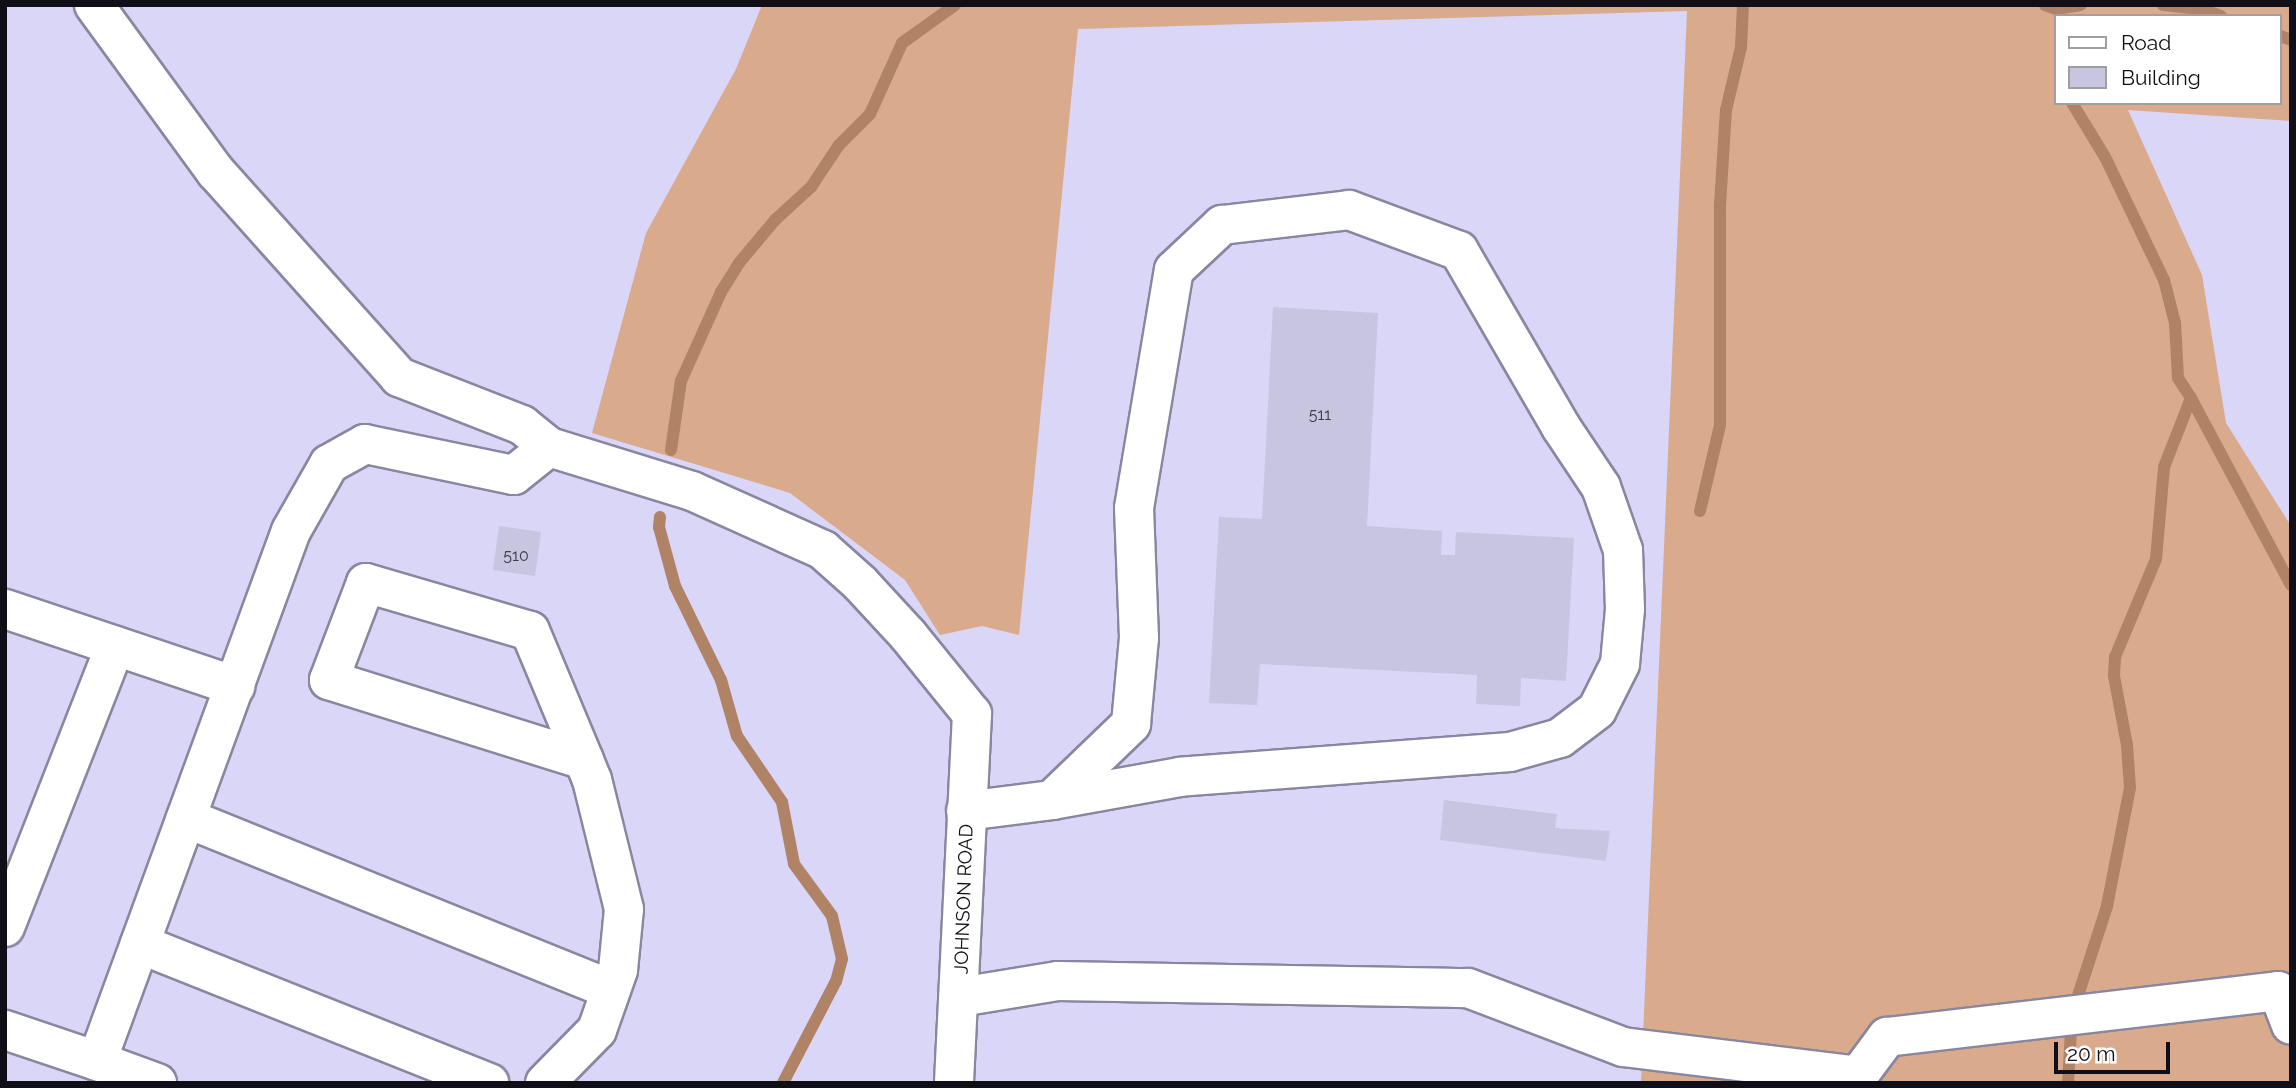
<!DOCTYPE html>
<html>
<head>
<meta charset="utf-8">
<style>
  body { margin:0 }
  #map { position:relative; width:2296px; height:1088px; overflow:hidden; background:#e4e2fc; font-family:Raleway,sans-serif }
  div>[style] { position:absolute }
  .built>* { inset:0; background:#d9d6f8 }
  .forest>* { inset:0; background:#d9aa8c }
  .stream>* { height:12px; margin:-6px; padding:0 6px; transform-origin:6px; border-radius:6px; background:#b08366 }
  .building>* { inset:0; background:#c7c5df }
  .roads { filter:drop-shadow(2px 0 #89879f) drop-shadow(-2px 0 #89879f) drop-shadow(0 2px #89879f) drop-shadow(0 -2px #89879f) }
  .minor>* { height:38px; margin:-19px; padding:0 19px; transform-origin:19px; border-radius:19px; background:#fff }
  span { translate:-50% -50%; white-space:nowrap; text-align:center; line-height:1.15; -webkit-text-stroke:7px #fff; paint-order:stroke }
  .number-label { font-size:16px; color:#3e3c49 }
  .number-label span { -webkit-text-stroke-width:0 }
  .street-label { font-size:19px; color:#100f17 }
  .frame { position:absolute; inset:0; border:7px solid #100f17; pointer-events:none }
  .legend { position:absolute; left:2054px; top:14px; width:228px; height:91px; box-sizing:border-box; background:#fff; border:2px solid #9f9fa2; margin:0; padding:9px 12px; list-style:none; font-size:21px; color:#100f17 }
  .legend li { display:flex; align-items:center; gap:14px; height:35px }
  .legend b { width:35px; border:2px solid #9f9fa2 }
  .scale { position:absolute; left:2054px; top:1042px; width:116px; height:32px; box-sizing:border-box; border:4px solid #100f17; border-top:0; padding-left:9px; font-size:21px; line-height:24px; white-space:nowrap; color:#100f17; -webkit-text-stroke:5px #fff; paint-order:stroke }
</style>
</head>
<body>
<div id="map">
  <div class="built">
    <div style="clip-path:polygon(evenodd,5px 5px,2192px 5px,2291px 12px,2291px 1083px,5px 1083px,5px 5px,2056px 16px,2280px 16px,2280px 103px,2056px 103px,2056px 16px)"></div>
  </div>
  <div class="forest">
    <div style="clip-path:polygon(evenodd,762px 5px,2291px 5px,2291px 121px,2128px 110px,2202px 275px,2226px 423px,2291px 526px,2291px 1083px,1641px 1083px,1687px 11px,1078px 29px,1019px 635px,982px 626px,940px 635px,905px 580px,790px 493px,592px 433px,646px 233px,736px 69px,762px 5px,2056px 16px,2280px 16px,2280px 103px,2056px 103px,2056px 16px)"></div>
  </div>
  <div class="stream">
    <div style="left:2045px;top:5px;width:12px;rotate:20deg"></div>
    <div style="left:2056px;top:9px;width:25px;rotate:-9deg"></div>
    <div style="left:2163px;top:5px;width:38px;rotate:6deg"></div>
    <div style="left:2201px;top:9px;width:21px;rotate:19deg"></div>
    <div style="left:2280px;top:36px;width:12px;rotate:20deg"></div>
    <div style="left:2191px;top:398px;width:212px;rotate:61.9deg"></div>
    <div style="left:671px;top:450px;width:70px;rotate:-81.8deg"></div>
    <div style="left:681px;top:381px;width:98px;rotate:-65.8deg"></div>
    <div style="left:721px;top:292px;width:34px;rotate:-58deg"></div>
    <div style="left:739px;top:263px;width:56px;rotate:-50.1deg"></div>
    <div style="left:775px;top:220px;width:49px;rotate:-42.5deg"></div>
    <div style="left:811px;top:187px;width:50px;rotate:-56.3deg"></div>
    <div style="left:839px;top:145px;width:44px;rotate:-45deg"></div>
    <div style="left:870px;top:114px;width:78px;rotate:-65.7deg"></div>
    <div style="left:902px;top:43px;width:65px;rotate:-35.6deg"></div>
    <div style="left:1700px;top:511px;width:88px;rotate:-76.9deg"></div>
    <div style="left:1720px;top:425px;width:220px;rotate:-90deg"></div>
    <div style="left:1720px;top:205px;width:95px;rotate:-86.4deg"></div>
    <div style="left:1726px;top:110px;width:65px;rotate:-76.6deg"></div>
    <div style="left:1741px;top:47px;width:42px;rotate:-87.3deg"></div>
    <div style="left:660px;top:517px;width:10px;rotate:96deg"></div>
    <div style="left:659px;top:527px;width:61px;rotate:74.8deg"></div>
    <div style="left:675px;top:586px;width:105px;rotate:63.9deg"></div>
    <div style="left:721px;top:680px;width:58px;rotate:74.1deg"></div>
    <div style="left:737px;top:736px;width:80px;rotate:55.7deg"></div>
    <div style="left:782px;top:802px;width:63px;rotate:79deg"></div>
    <div style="left:794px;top:864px;width:64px;rotate:53.8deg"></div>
    <div style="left:832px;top:916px;width:44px;rotate:76.9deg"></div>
    <div style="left:842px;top:959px;width:23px;rotate:105deg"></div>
    <div style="left:836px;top:981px;width:115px;rotate:117.5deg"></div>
    <div style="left:2068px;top:1083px;width:69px;rotate:-86.7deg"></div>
    <div style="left:2072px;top:1014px;width:114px;rotate:-72deg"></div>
    <div style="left:2107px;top:906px;width:120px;rotate:-79deg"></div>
    <div style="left:2130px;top:788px;width:43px;rotate:-94deg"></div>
    <div style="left:2127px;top:745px;width:70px;rotate:-100.7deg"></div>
    <div style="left:2114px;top:676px;width:19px;rotate:-87deg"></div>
    <div style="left:2115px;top:657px;width:106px;rotate:-67.3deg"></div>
    <div style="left:2156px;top:559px;width:92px;rotate:-85deg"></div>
    <div style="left:2164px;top:467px;width:74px;rotate:-68.6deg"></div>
    <div style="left:2191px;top:398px;width:24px;rotate:-123deg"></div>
    <div style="left:2178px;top:378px;width:55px;rotate:-93.1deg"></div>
    <div style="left:2175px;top:323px;width:44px;rotate:-104.3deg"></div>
    <div style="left:2164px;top:280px;width:136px;rotate:-115.6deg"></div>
    <div style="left:2105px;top:157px;width:63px;rotate:-121.4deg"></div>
  </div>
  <div class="building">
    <div style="clip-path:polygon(1273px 307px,1378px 313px,1367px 526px,1442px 531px,1441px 555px,1455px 555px,1456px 532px,1574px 538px,1566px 681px,1521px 678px,1520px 706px,1476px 704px,1477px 675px,1260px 664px,1257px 705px,1209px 703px,1219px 517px,1262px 519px)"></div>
    <div style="clip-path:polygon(499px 526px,541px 532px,535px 576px,493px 570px)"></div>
    <div style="clip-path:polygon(1444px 800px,1557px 814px,1555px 828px,1610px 831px,1606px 861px,1440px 840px)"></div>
  </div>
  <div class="roads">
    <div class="minor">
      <div style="left:94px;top:5px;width:207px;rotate:53.9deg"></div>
      <div style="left:216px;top:172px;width:275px;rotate:48.2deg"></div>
      <div style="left:399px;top:377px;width:132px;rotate:21.3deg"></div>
      <div style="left:522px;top:425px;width:35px;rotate:39deg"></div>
      <div style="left:1349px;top:210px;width:117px;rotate:20.4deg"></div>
      <div style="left:1459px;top:251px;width:203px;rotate:59.9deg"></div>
      <div style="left:1561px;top:427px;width:72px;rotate:56.3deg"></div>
      <div style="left:1601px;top:487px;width:67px;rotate:70.8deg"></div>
      <div style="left:1623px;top:550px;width:59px;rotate:88.1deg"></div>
      <div style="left:1625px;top:609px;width:55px;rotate:95.2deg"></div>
      <div style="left:1620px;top:664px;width:51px;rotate:116.6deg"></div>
      <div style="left:1597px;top:710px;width:46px;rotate:142.9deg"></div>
      <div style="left:1560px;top:738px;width:52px;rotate:164.4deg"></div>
      <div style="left:1510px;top:752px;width:331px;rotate:175.7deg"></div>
      <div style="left:1180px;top:777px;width:130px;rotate:169.8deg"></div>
      <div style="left:1052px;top:800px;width:110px;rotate:-43.9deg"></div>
      <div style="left:1131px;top:724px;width:86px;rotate:-84.7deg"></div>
      <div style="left:1139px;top:638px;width:130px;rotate:-92.2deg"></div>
      <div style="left:1134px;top:508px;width:241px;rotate:-80.5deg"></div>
      <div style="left:1174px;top:270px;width:66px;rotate:-43.2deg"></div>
      <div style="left:1222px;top:225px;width:128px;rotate:-6.7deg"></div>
      <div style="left:5px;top:609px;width:243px;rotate:18.5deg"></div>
      <div style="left:966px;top:811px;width:87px;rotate:-7.3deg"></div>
      <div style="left:186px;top:818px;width:458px;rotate:22deg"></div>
      <div style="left:5px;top:927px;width:302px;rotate:-68.6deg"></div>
      <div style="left:140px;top:944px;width:376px;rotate:21.7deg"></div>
      <div style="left:960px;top:997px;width:99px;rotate:-9.3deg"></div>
      <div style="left:1058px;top:981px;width:410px;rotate:1deg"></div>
      <div style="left:1468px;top:988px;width:166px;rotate:20.8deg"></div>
      <div style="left:1623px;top:1047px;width:237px;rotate:7deg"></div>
      <div style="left:5px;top:1030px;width:97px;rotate:18.6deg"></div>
      <div style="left:97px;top:1061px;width:564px;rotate:-69.9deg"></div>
      <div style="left:291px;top:531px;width:77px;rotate:-60.4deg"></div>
      <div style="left:329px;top:464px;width:41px;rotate:-29.1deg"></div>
      <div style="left:365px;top:444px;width:152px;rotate:11.8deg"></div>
      <div style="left:514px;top:475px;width:45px;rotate:-38.7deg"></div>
      <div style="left:549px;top:447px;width:150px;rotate:17.1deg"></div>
      <div style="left:692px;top:491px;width:144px;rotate:24.2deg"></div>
      <div style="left:823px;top:550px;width:50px;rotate:41.7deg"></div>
      <div style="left:860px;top:583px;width:71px;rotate:47.3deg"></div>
      <div style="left:908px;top:635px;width:102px;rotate:51deg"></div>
      <div style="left:972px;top:714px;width:369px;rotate:92.8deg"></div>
      <div style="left:97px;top:1061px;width:64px;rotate:20.1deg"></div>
      <div style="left:1858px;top:1076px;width:49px;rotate:-53.4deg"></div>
      <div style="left:1887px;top:1037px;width:394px;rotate:-6.7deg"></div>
      <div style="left:2278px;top:991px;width:36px;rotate:69deg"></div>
      <div style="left:545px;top:1083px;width:74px;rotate:-45.5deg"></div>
      <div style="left:597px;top:1030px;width:64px;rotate:-70.7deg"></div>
      <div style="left:618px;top:970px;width:61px;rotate:-84.4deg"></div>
      <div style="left:624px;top:909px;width:133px;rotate:-103.9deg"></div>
      <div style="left:592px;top:780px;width:22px;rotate:-112deg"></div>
      <div style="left:584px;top:760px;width:140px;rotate:-112.7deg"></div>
      <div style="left:530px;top:631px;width:171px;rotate:-163.7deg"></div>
      <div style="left:366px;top:583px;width:104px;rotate:110.9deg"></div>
      <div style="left:329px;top:680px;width:267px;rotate:17.4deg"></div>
    </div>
  </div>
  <div class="number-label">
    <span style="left:1320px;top:415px">511</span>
    <span style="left:516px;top:556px">510</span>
  </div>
  <div class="street-label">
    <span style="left:964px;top:899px;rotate:-88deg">JOHNSON ROAD</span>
  </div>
  <div class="frame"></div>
  <ul class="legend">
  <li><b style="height:9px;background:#fff"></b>Road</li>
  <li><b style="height:19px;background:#c7c5df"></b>Building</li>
  </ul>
  <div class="scale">20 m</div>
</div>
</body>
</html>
